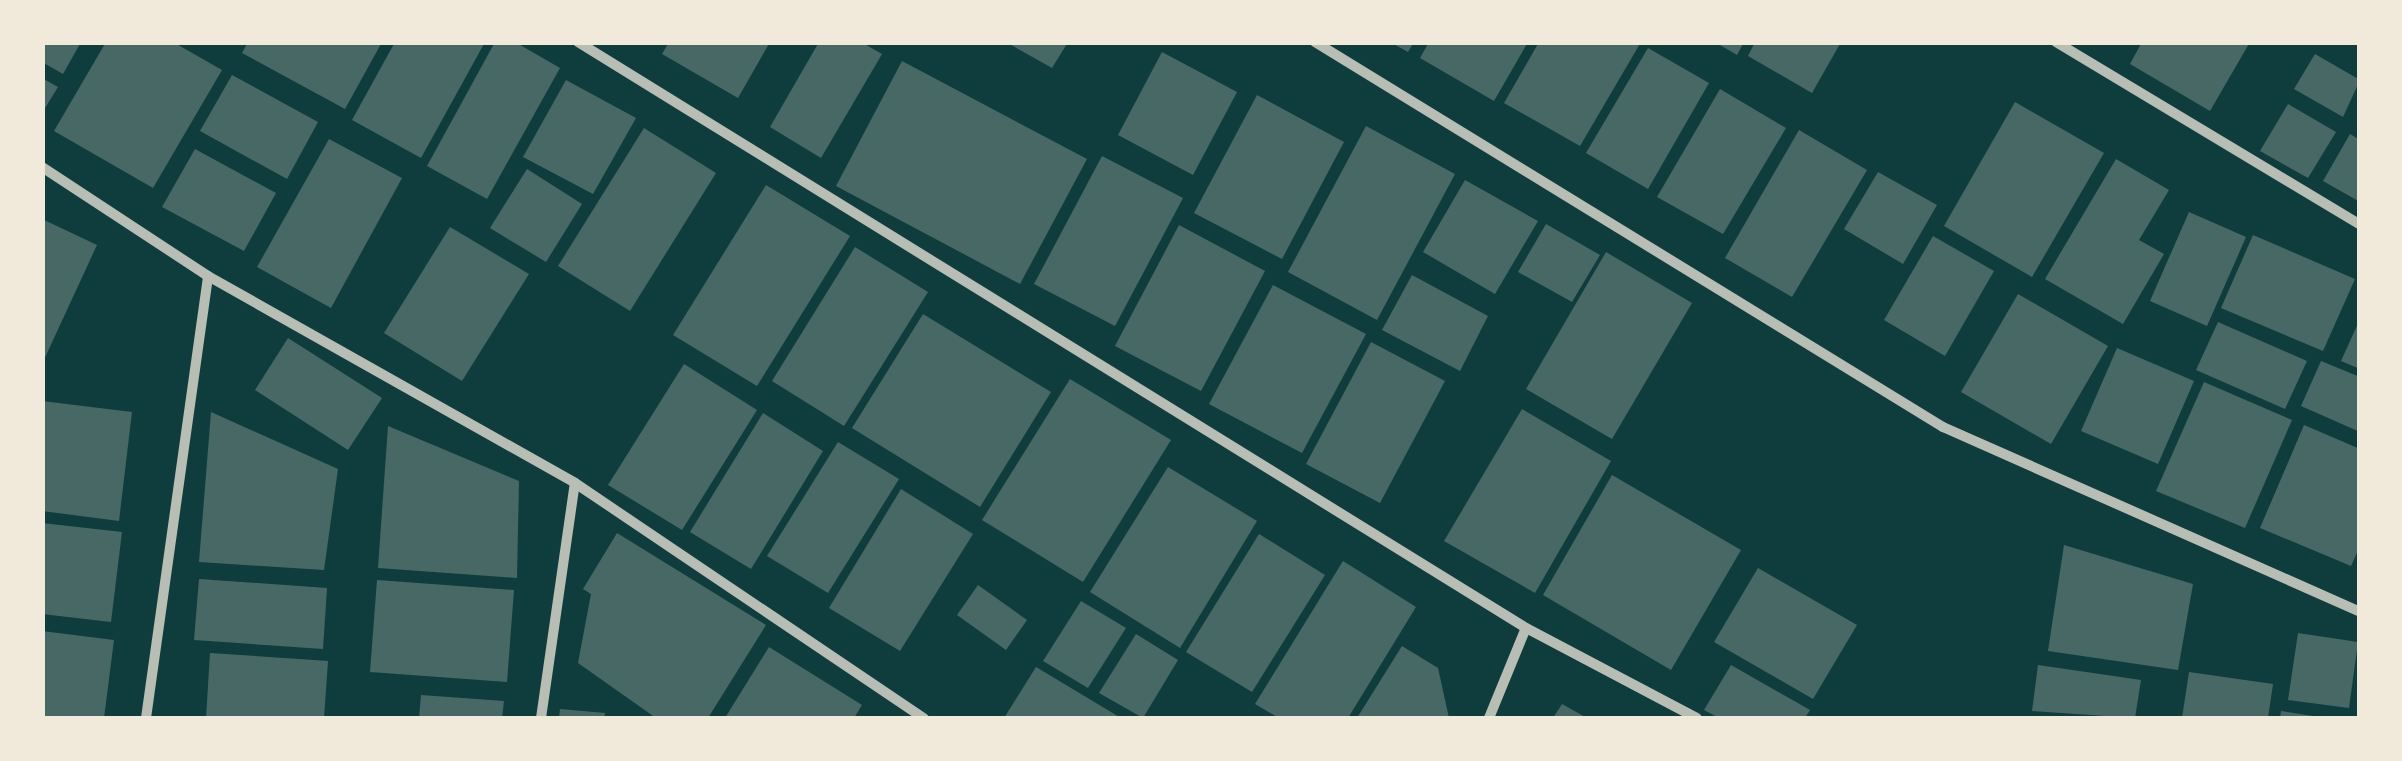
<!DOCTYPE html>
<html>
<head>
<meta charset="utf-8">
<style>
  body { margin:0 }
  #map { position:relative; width:2402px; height:761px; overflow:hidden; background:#0f3d3e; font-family:Bitter,serif }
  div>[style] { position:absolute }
  .building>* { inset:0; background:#486865 }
  .minor>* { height:10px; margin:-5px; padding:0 5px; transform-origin:5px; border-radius:5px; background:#b8beb3 }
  span { translate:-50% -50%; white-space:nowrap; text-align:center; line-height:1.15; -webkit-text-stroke:8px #f1e9da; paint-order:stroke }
  .frame { position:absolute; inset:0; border:45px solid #f1e9da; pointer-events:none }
</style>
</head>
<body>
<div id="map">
  <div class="building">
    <div style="clip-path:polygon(42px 42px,81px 42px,63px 74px,42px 62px)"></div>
    <div style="clip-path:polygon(106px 42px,173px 42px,222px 70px,153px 188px,54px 131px)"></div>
    <div style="clip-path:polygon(248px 42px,382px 42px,345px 109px,242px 53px)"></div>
    <div style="clip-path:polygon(395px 42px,485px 42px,421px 158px,352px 120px)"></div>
    <div style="clip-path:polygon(495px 42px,515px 42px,560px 68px,487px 199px,427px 166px)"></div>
    <div style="clip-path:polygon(669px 42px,770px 42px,738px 98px,662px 54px)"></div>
    <div style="clip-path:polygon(819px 42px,861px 42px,882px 54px,821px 158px,770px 127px)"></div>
    <div style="clip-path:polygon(1006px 42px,1068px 42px,1052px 68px)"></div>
    <div style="clip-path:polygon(1390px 42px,1414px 42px,1408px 52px)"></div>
    <div style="clip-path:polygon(1429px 42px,1528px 42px,1494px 101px,1420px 58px)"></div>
    <div style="clip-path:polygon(1539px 42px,1641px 42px,1580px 146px,1504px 103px)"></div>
    <div style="clip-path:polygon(1715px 42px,1744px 42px,1737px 55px)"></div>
    <div style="clip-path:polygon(1755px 42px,1841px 42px,1812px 93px,1748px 56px)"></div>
    <div style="clip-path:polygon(2142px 42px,2250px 42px,2210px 111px,2130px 64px)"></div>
    <div style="clip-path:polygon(1648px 48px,1709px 83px,1648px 189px,1586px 153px)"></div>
    <div style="clip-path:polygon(1162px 52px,1237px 92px,1193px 175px,1118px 135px)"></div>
    <div style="clip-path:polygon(2315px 54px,2360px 80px,2343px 117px,2294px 89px)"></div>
    <div style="clip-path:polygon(902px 61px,1087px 159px,1020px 284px,836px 186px)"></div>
    <div style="clip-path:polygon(232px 75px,318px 122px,287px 179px,200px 131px)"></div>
    <div style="clip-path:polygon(42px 78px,58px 87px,42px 113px)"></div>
    <div style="clip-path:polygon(566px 80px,636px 118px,593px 194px,523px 157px)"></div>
    <div style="clip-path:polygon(1720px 89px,1786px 128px,1723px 234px,1657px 197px)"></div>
    <div style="clip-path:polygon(1257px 95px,1344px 142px,1282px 259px,1194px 213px)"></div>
    <div style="clip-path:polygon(2015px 102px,2104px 153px,2032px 277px,1944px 226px)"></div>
    <div style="clip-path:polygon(2288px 104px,2336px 132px,2308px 178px,2260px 151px)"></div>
    <div style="clip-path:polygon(1366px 126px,1455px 174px,1377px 320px,1288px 272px)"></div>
    <div style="clip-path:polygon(644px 128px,716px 173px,630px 311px,558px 266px)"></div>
    <div style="clip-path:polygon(1799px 130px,1867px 170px,1792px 297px,1725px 258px)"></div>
    <div style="clip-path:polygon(2350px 134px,2360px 140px,2360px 202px,2323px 181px)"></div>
    <div style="clip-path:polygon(329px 139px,402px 178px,331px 308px,257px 267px)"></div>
    <div style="clip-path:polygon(195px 149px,276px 193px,244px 251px,162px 207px)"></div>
    <div style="clip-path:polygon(1102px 156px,1183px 198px,1115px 326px,1034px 284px)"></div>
    <div style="clip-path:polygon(2116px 159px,2169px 190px,2139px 240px,2164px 254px,2123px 324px,2045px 279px)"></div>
    <div style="clip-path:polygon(527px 169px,582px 204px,546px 262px,490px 228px)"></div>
    <div style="clip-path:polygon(1878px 172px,1937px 205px,1903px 264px,1844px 229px)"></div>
    <div style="clip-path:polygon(1465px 180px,1538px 221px,1495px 294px,1423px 252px)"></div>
    <div style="clip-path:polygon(766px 185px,850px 236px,757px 386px,673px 335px)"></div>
    <div style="clip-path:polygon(2189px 212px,2246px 237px,2207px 326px,2150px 301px)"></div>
    <div style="clip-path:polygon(42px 219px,97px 245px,42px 364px)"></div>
    <div style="clip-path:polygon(1546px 224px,1600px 255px,1572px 302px,1518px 272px)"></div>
    <div style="clip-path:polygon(1179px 225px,1265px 271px,1201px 391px,1115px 346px)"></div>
    <div style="clip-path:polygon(450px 227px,529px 274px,462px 381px,384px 333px)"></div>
    <div style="clip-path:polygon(2253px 235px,2355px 279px,2323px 351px,2221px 308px)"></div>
    <div style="clip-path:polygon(1933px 236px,1994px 271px,1945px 356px,1884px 320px)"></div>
    <div style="clip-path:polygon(855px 247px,928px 292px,844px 426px,772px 381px)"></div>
    <div style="clip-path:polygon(1606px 252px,1692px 303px,1612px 439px,1526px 389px)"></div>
    <div style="clip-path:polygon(1412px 275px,1488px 316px,1460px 371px,1382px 330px)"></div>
    <div style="clip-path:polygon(1273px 285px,1366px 334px,1302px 453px,1209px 404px)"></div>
    <div style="clip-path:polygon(2018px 294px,2108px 346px,2051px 444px,1961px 392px)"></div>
    <div style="clip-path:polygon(923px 314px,1051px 392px,980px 507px,852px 428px)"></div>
    <div style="clip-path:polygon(2360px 319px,2360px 369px,2341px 361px)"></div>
    <div style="clip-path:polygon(2218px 322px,2307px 361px,2285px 409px,2196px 370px)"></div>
    <div style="clip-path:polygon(288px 338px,382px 398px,348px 450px,255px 390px)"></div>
    <div style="clip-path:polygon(1371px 342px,1445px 381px,1380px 503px,1306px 464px)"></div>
    <div style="clip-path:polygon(2117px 348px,2194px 381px,2158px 464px,2081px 431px)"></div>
    <div style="clip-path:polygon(2321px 361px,2360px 377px,2360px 432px,2301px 406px)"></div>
    <div style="clip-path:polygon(684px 364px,757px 410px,682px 530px,608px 485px)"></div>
    <div style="clip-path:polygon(1070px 379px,1171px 440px,1083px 582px,982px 520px)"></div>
    <div style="clip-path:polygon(2204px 382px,2292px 420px,2245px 528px,2156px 491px)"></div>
    <div style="clip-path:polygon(42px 401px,132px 412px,119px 521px,42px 511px)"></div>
    <div style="clip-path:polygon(1522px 409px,1611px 461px,1535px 593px,1444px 541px)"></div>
    <div style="clip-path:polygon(211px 412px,338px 469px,324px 570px,199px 562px)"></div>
    <div style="clip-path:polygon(763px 413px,823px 451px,751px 569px,690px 532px)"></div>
    <div style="clip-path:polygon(2304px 425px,2360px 449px,2360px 546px,2351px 566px,2260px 528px)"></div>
    <div style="clip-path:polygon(388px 426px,519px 481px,517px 578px,378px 568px)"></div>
    <div style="clip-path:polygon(838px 442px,899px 479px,828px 593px,767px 556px)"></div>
    <div style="clip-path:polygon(1168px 467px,1257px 521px,1180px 648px,1090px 592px)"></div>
    <div style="clip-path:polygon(1612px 475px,1741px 550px,1671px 670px,1543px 595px)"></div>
    <div style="clip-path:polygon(901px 489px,973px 534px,900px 651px,829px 608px)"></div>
    <div style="clip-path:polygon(42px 523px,122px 532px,111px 622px,42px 614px)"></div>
    <div style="clip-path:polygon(617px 533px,766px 625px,708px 718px,656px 718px,578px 663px,591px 594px,583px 589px)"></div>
    <div style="clip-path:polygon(1259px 534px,1325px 575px,1252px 692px,1186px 652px)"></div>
    <div style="clip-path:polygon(2064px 545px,2193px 584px,2178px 670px,2048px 651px)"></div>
    <div style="clip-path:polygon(1343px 561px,1416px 607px,1348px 718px,1279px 718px,1255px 704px)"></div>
    <div style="clip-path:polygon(1758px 568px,1857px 625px,1813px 699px,1714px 642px)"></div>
    <div style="clip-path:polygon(199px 579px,327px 588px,323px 649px,194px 640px)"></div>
    <div style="clip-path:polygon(377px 580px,514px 590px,507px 682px,370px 672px)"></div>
    <div style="clip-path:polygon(978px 585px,1027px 620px,1006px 650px,957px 615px)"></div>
    <div style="clip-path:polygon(1081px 601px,1126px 628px,1088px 688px,1043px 661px)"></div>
    <div style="clip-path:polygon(42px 631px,114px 640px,104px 718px,42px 718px)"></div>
    <div style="clip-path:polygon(2298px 633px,2358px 642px,2349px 708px,2288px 700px)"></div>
    <div style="clip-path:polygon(1136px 634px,1178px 660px,1143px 718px,1099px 693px)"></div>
    <div style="clip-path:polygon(1402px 646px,1438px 668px,1449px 718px,1357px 718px)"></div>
    <div style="clip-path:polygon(769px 647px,862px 705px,854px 718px,725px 718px)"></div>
    <div style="clip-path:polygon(210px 653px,328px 661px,324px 718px,206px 718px)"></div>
    <div style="clip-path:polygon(1731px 665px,1810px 710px,1805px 718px,1719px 718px,1704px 710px)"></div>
    <div style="clip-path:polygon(2038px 665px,2141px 680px,2135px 718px,2032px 711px)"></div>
    <div style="clip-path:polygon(1036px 667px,1121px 718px,1004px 718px)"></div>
    <div style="clip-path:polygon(2189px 672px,2273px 684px,2268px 718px,2182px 718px)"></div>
    <div style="clip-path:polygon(421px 695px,504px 701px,502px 718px,419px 718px)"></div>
    <div style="clip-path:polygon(1562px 704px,1587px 718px,1553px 718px)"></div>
    <div style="clip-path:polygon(560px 709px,605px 713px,604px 718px,559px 718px)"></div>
    <div style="clip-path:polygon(2281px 711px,2313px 716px,2313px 718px,2280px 718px)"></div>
  </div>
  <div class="minor">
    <div style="left:578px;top:42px;width:1114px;rotate:31.72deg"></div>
    <div style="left:1526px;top:628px;width:193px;rotate:27.8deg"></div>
    <div style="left:1315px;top:42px;width:737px;rotate:31.51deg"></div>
    <div style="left:1943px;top:427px;width:456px;rotate:23.9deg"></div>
    <div style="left:2056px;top:42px;width:355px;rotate:31deg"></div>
    <div style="left:42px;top:167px;width:199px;rotate:33.3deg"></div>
    <div style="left:208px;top:276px;width:421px;rotate:29.4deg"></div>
    <div style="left:575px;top:483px;width:421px;rotate:34deg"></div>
    <div style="left:146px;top:718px;width:446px;rotate:-82deg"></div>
    <div style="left:541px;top:718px;width:237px;rotate:-81.8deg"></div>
    <div style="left:1489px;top:718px;width:97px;rotate:-67.7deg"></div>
  </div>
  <div class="frame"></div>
</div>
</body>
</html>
